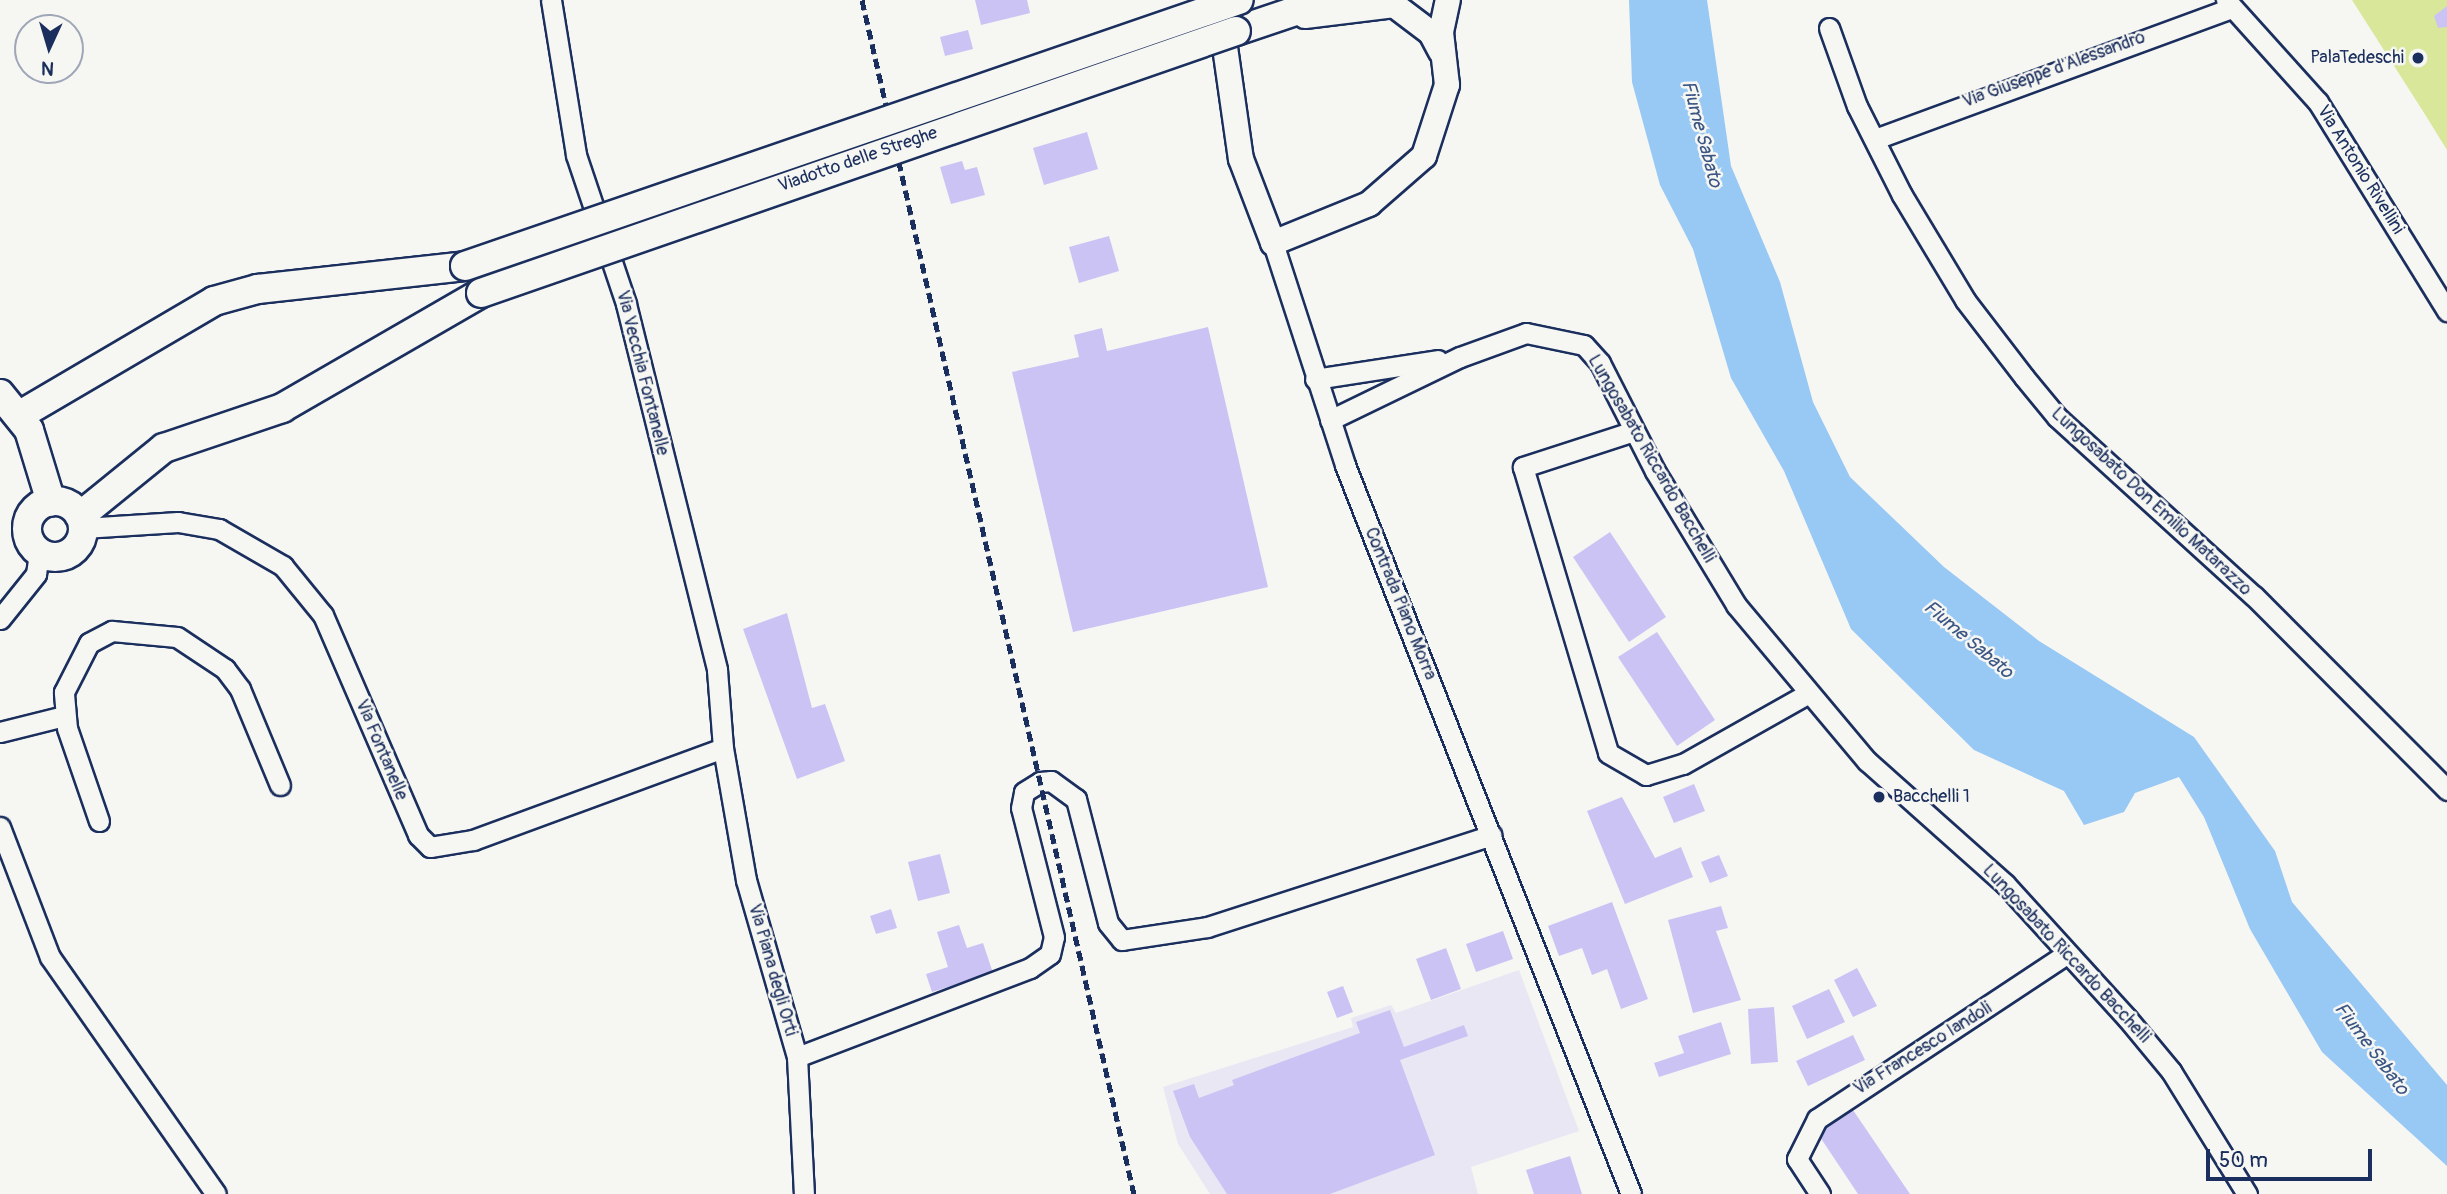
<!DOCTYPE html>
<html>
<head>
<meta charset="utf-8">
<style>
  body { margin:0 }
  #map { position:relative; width:2447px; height:1194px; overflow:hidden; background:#f6f6f2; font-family:Pangolin,sans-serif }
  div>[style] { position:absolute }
  .built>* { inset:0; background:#e9e7f3 }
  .green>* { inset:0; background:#d8e79a }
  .water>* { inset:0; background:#98c8f4 }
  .building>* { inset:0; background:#ccc3f5 }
  .roads { filter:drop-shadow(2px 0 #1b2f5e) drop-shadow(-2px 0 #1b2f5e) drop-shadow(0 2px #1b2f5e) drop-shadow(0 -2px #1b2f5e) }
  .minor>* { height:19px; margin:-9.5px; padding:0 9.5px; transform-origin:9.5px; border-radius:9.5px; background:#f6f6f2 }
  .tertiary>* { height:24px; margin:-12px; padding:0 12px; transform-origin:12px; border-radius:12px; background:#f6f6f2 }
  .secondary>* { height:28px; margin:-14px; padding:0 14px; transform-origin:14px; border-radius:14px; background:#f6f6f2 }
  .secondary>.ring { margin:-14px; padding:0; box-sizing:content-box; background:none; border:28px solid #f6f6f2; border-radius:50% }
  .rail>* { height:5px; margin-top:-2.5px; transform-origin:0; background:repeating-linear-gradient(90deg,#1b2f5e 0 10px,transparent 0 15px) }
  .bridges { filter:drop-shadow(2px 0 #1b2f5e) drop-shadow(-2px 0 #1b2f5e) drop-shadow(0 2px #1b2f5e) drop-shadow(0 -2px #1b2f5e) }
  .secondary-bridge>* { height:28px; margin:-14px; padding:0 14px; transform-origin:14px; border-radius:14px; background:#f6f6f2 }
  .dots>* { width:19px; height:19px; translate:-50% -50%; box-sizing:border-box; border:4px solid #f6f6f2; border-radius:50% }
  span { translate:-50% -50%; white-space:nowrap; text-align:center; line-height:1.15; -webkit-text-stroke:5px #f6f6f2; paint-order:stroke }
  .poi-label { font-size:18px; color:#1b2f5e }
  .right { translate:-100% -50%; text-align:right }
  .left { translate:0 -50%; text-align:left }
  .street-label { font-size:18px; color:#1b2f5e }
  .water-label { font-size:19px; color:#3a5584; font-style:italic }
  .north { position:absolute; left:14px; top:14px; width:70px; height:70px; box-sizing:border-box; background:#f6f6f2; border:2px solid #9ea6b7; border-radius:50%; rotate:184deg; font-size:19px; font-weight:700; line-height:28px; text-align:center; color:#1b2f5e }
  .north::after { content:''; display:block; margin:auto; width:24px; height:32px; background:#1b2f5e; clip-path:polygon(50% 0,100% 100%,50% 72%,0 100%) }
  .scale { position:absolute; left:2206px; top:1149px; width:166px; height:32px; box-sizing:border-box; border:4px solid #1b2f5e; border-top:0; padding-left:9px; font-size:21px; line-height:24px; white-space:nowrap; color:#1b2f5e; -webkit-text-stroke:5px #f6f6f2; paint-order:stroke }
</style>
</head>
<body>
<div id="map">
  <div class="built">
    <div style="clip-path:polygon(1519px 970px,1579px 1131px,1471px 1167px,1478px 1194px,1210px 1194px,1178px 1144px,1163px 1087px,1353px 1027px,1351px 1018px,1391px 1005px,1396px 1013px)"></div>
  </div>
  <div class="green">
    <div style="clip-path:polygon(2352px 0,2447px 0,2447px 150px,2426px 116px)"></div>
  </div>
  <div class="water">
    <div style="clip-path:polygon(1629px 0,1707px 0,1731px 166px,1780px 282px,1813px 402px,1850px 477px,1944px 567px,2039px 641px,2194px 737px,2275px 851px,2292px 902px,2447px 1085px,2447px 1166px,2322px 1052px,2250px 929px,2204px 817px,2179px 777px,2135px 793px,2124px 812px,2084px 825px,2064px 791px,1974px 750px,1851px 629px,1784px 471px,1731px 378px,1693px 249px,1660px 185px,1632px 82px)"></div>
  </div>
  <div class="building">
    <div style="clip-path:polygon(975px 0,1027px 0,1030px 13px,981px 25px)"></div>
    <div style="clip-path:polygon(2447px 6px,2447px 27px,2438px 28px,2434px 16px)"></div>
    <div style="clip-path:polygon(968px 30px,973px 49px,945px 56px,940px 37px)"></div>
    <div style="clip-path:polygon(1087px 132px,1098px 169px,1044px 185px,1033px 148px)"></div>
    <div style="clip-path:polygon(962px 161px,965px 170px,977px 167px,985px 195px,951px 204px,940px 167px)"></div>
    <div style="clip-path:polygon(1109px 236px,1119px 271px,1079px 283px,1069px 247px)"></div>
    <div style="clip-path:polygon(1208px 327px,1268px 587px,1073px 632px,1012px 372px,1079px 357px,1074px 335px,1102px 328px,1107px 351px)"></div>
    <div style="clip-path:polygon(1610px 532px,1666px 617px,1629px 642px,1573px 557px)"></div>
    <div style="clip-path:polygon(787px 613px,812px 708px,825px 704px,845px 761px,797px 779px,743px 629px)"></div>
    <div style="clip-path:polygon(1657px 632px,1715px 720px,1677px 746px,1618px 657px)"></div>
    <div style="clip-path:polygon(1694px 784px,1705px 811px,1674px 823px,1663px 797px)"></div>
    <div style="clip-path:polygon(1622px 797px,1655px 858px,1681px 847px,1693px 877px,1625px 904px,1587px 811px)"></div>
    <div style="clip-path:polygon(940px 854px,950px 893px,918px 901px,908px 862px)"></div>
    <div style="clip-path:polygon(1719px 855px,1728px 876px,1710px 883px,1701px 862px)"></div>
    <div style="clip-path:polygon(1612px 902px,1648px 999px,1621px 1009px,1607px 969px,1592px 975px,1582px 948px,1559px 956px,1548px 926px)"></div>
    <div style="clip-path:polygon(1721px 906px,1728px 928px,1716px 931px,1741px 1000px,1693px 1013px,1668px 920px)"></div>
    <div style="clip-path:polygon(891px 909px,897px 928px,876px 934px,870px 916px)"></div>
    <div style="clip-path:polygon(959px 925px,967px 948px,983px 943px,993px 973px,932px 992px,926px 974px,948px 967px,937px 932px)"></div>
    <div style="clip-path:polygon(1503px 931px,1513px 959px,1476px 972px,1466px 944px)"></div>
    <div style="clip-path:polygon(1446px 948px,1461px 989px,1431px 1000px,1416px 959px)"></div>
    <div style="clip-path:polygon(1857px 968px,1877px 1006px,1853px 1017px,1834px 980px)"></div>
    <div style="clip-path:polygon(1343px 986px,1353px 1012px,1337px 1018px,1327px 992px)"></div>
    <div style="clip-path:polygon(1829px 989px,1845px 1022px,1807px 1039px,1792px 1006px)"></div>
    <div style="clip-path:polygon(1774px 1007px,1778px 1062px,1751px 1064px,1748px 1009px)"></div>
    <div style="clip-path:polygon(1390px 1010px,1404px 1047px,1464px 1025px,1468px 1036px,1400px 1060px,1435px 1155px,1330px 1194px,1227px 1194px,1190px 1137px,1173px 1091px,1194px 1084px,1199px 1098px,1234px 1085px,1232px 1080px,1360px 1033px,1356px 1022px)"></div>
    <div style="clip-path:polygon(1721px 1022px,1731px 1054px,1659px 1077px,1654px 1063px,1684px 1053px,1678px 1036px)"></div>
    <div style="clip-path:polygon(1853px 1035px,1865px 1060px,1808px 1086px,1796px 1061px)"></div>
    <div style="clip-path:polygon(1853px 1110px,1910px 1194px,1858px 1194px,1818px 1134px)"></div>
    <div style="clip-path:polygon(1570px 1156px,1582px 1194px,1534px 1194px,1526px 1170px)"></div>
  </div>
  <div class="roads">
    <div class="minor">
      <div style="left:551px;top:0;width:157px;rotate:80.8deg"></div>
      <div style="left:576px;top:155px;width:157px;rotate:71.4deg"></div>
      <div style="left:626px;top:304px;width:377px;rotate:76deg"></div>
      <div style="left:717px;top:670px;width:78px;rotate:85.6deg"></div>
      <div style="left:723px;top:748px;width:134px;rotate:80.1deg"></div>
      <div style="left:746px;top:880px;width:184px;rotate:73.9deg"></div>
      <div style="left:797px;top:1057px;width:137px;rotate:87.1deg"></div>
      <div style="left:2226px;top:0;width:137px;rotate:48deg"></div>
      <div style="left:2318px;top:102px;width:246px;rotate:58.3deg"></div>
      <div style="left:1829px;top:28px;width:83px;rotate:70.3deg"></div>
      <div style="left:1857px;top:106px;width:100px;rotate:63.2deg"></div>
      <div style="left:1902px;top:195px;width:122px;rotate:59deg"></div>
      <div style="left:1965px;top:300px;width:97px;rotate:52.5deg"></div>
      <div style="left:2024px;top:377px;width:52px;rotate:50.5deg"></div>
      <div style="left:2057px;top:417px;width:266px;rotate:42.3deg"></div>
      <div style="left:2254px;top:596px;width:274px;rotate:45.1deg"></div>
      <div style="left:1878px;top:138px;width:377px;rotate:-20.2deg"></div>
      <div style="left:1273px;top:243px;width:233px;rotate:72deg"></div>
      <div style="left:1345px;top:465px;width:783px;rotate:68.58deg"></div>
      <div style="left:1315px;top:379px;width:124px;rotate:-8.8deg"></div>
      <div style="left:1330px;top:420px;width:144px;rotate:-25.9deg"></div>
      <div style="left:1460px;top:357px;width:70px;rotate:-20deg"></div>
      <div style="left:1526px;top:333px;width:59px;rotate:11.7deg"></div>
      <div style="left:1584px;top:345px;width:24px;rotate:48deg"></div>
      <div style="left:1600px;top:363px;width:121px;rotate:63deg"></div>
      <div style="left:1655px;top:471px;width:157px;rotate:58.8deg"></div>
      <div style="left:1736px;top:605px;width:204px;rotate:50deg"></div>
      <div style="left:1867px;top:761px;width:185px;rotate:41.7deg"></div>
      <div style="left:2005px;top:884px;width:181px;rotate:47.7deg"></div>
      <div style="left:2127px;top:1018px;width:69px;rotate:50.3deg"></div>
      <div style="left:2171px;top:1071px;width:145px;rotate:58.3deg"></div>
      <div style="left:1634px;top:431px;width:117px;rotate:162deg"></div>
      <div style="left:1523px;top:467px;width:298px;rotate:73.4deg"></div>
      <div style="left:1608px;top:753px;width:44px;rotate:30.1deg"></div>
      <div style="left:1646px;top:775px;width:39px;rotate:-17deg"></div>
      <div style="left:1683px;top:764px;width:142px;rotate:-29.4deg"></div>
      <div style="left:83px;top:528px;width:95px;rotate:-3.6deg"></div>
      <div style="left:178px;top:522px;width:42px;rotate:9.7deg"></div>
      <div style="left:219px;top:529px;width:74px;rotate:30deg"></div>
      <div style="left:283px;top:566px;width:63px;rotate:50.8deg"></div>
      <div style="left:323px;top:615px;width:240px;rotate:66.6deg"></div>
      <div style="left:418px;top:835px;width:17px;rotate:45deg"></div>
      <div style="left:430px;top:847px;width:44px;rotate:-9.2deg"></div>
      <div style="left:473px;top:840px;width:266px;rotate:-20.2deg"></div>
      <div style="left:0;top:619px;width:58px;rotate:-51.3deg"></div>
      <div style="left:36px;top:574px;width:22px;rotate:-82deg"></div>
      <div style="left:0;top:732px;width:66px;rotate:-14deg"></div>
      <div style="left:99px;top:821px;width:98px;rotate:-109deg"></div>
      <div style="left:67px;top:728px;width:36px;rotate:-95deg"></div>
      <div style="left:64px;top:692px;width:55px;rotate:-63deg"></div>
      <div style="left:89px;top:643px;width:26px;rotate:-28deg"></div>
      <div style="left:112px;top:631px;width:65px;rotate:5.3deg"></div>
      <div style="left:177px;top:637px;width:58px;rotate:33.7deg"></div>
      <div style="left:225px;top:669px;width:25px;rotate:53deg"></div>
      <div style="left:240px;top:689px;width:104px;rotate:67.4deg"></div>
      <div style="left:0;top:827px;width:139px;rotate:69deg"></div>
      <div style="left:50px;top:957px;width:289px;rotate:55deg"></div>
      <div style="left:797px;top:1057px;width:249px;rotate:-20.9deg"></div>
      <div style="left:1030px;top:968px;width:24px;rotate:-35deg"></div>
      <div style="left:1050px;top:954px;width:17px;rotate:-77deg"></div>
      <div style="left:1054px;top:937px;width:133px;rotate:-104.3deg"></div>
      <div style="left:1021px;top:808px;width:16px;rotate:-79deg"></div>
      <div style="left:1024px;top:792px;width:19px;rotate:-32deg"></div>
      <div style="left:1040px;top:782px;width:11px;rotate:-5deg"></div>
      <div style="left:1051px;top:781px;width:31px;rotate:36deg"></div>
      <div style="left:1076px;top:799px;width:128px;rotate:75.5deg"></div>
      <div style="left:1108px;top:923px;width:22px;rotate:51deg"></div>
      <div style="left:1122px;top:940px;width:86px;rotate:-8.7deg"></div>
      <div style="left:1207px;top:927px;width:299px;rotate:-17.9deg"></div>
      <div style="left:1820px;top:1194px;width:42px;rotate:-123.3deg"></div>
      <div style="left:1797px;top:1159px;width:45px;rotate:-63.4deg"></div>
      <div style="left:1817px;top:1119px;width:299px;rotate:-33.5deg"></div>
    </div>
    <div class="tertiary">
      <div style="left:1305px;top:16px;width:90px;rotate:-7deg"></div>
      <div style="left:1394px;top:5px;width:46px;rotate:37.1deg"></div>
      <div style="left:1431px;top:33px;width:21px;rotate:62deg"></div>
      <div style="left:1221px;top:19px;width:141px;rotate:81.9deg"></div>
      <div style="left:1241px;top:159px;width:90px;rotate:69.1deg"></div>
      <div style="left:1273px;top:243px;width:104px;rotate:-22.1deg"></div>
      <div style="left:1369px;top:204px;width:73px;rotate:-41.1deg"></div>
      <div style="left:1424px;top:156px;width:75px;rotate:-72.1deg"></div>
      <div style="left:1447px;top:85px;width:53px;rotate:-96.5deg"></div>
      <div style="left:1441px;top:32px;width:33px;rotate:-78deg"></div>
    </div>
    <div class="secondary">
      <div style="left:1236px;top:31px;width:97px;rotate:-18.6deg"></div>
      <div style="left:0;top:394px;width:46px;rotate:51.1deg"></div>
      <div style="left:29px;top:430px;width:75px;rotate:73deg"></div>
      <div style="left:20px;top:415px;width:225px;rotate:-30.4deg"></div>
      <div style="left:214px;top:301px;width:46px;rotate:-15.3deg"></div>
      <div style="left:258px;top:289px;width:208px;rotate:-6.3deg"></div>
      <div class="ring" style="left:27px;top:501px;width:28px;height:28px"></div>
      <div style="left:80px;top:516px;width:108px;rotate:-39deg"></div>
      <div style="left:164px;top:448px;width:125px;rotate:-18.7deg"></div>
      <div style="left:282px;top:408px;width:230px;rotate:-30deg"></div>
    </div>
  </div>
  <div class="rail">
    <div style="left:862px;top:0;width:1225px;rotate:77.17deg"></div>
  </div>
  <div class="bridges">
    <div class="secondary-bridge">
      <div style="left:465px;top:266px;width:818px;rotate:-18.97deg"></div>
      <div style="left:481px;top:293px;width:799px;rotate:-19.14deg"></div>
    </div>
  </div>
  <div class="dots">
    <div style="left:2418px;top:58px;background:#1b2f5e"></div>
    <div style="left:1879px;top:797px;background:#1b2f5e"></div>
  </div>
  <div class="poi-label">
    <span class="right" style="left:2404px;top:58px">PalaTedeschi</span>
    <span class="left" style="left:1893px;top:797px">Bacchelli 1</span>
  </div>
  <div class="street-label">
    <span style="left:2054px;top:70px;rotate:-20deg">Via Giuseppe d'Alessandro</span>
    <span style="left:858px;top:160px;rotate:-19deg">Viadotto delle Streghe</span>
    <span style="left:2360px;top:170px;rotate:58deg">Via Antonio Rivellini</span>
    <span style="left:642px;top:373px;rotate:76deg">Via Vecchia Fontanelle</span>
    <span style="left:1651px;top:459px;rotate:60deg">Lungosabato Riccardo Bacchelli</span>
    <span style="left:2151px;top:502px;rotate:43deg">Lungosabato Don Emilio Matarazzo</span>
    <span style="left:1400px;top:604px;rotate:68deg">Contrada Piano Morra</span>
    <span style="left:381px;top:750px;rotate:67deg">Via Fontanelle</span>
    <span style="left:2066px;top:954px;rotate:47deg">Lungosabato Riccardo Bacchelli</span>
    <span style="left:772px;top:970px;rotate:74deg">Via Piana degli Orti</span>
    <span style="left:1923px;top:1049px;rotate:-32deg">Via Francesco Iandoli</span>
  </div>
  <div class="water-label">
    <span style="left:1701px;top:134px;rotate:75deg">Fiume Sabato</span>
    <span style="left:1968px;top:640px;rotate:40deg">Fiume Sabato</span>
    <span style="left:2371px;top:1049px;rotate:53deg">Fiume Sabato</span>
  </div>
  <div class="north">N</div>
  <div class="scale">50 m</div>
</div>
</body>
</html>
